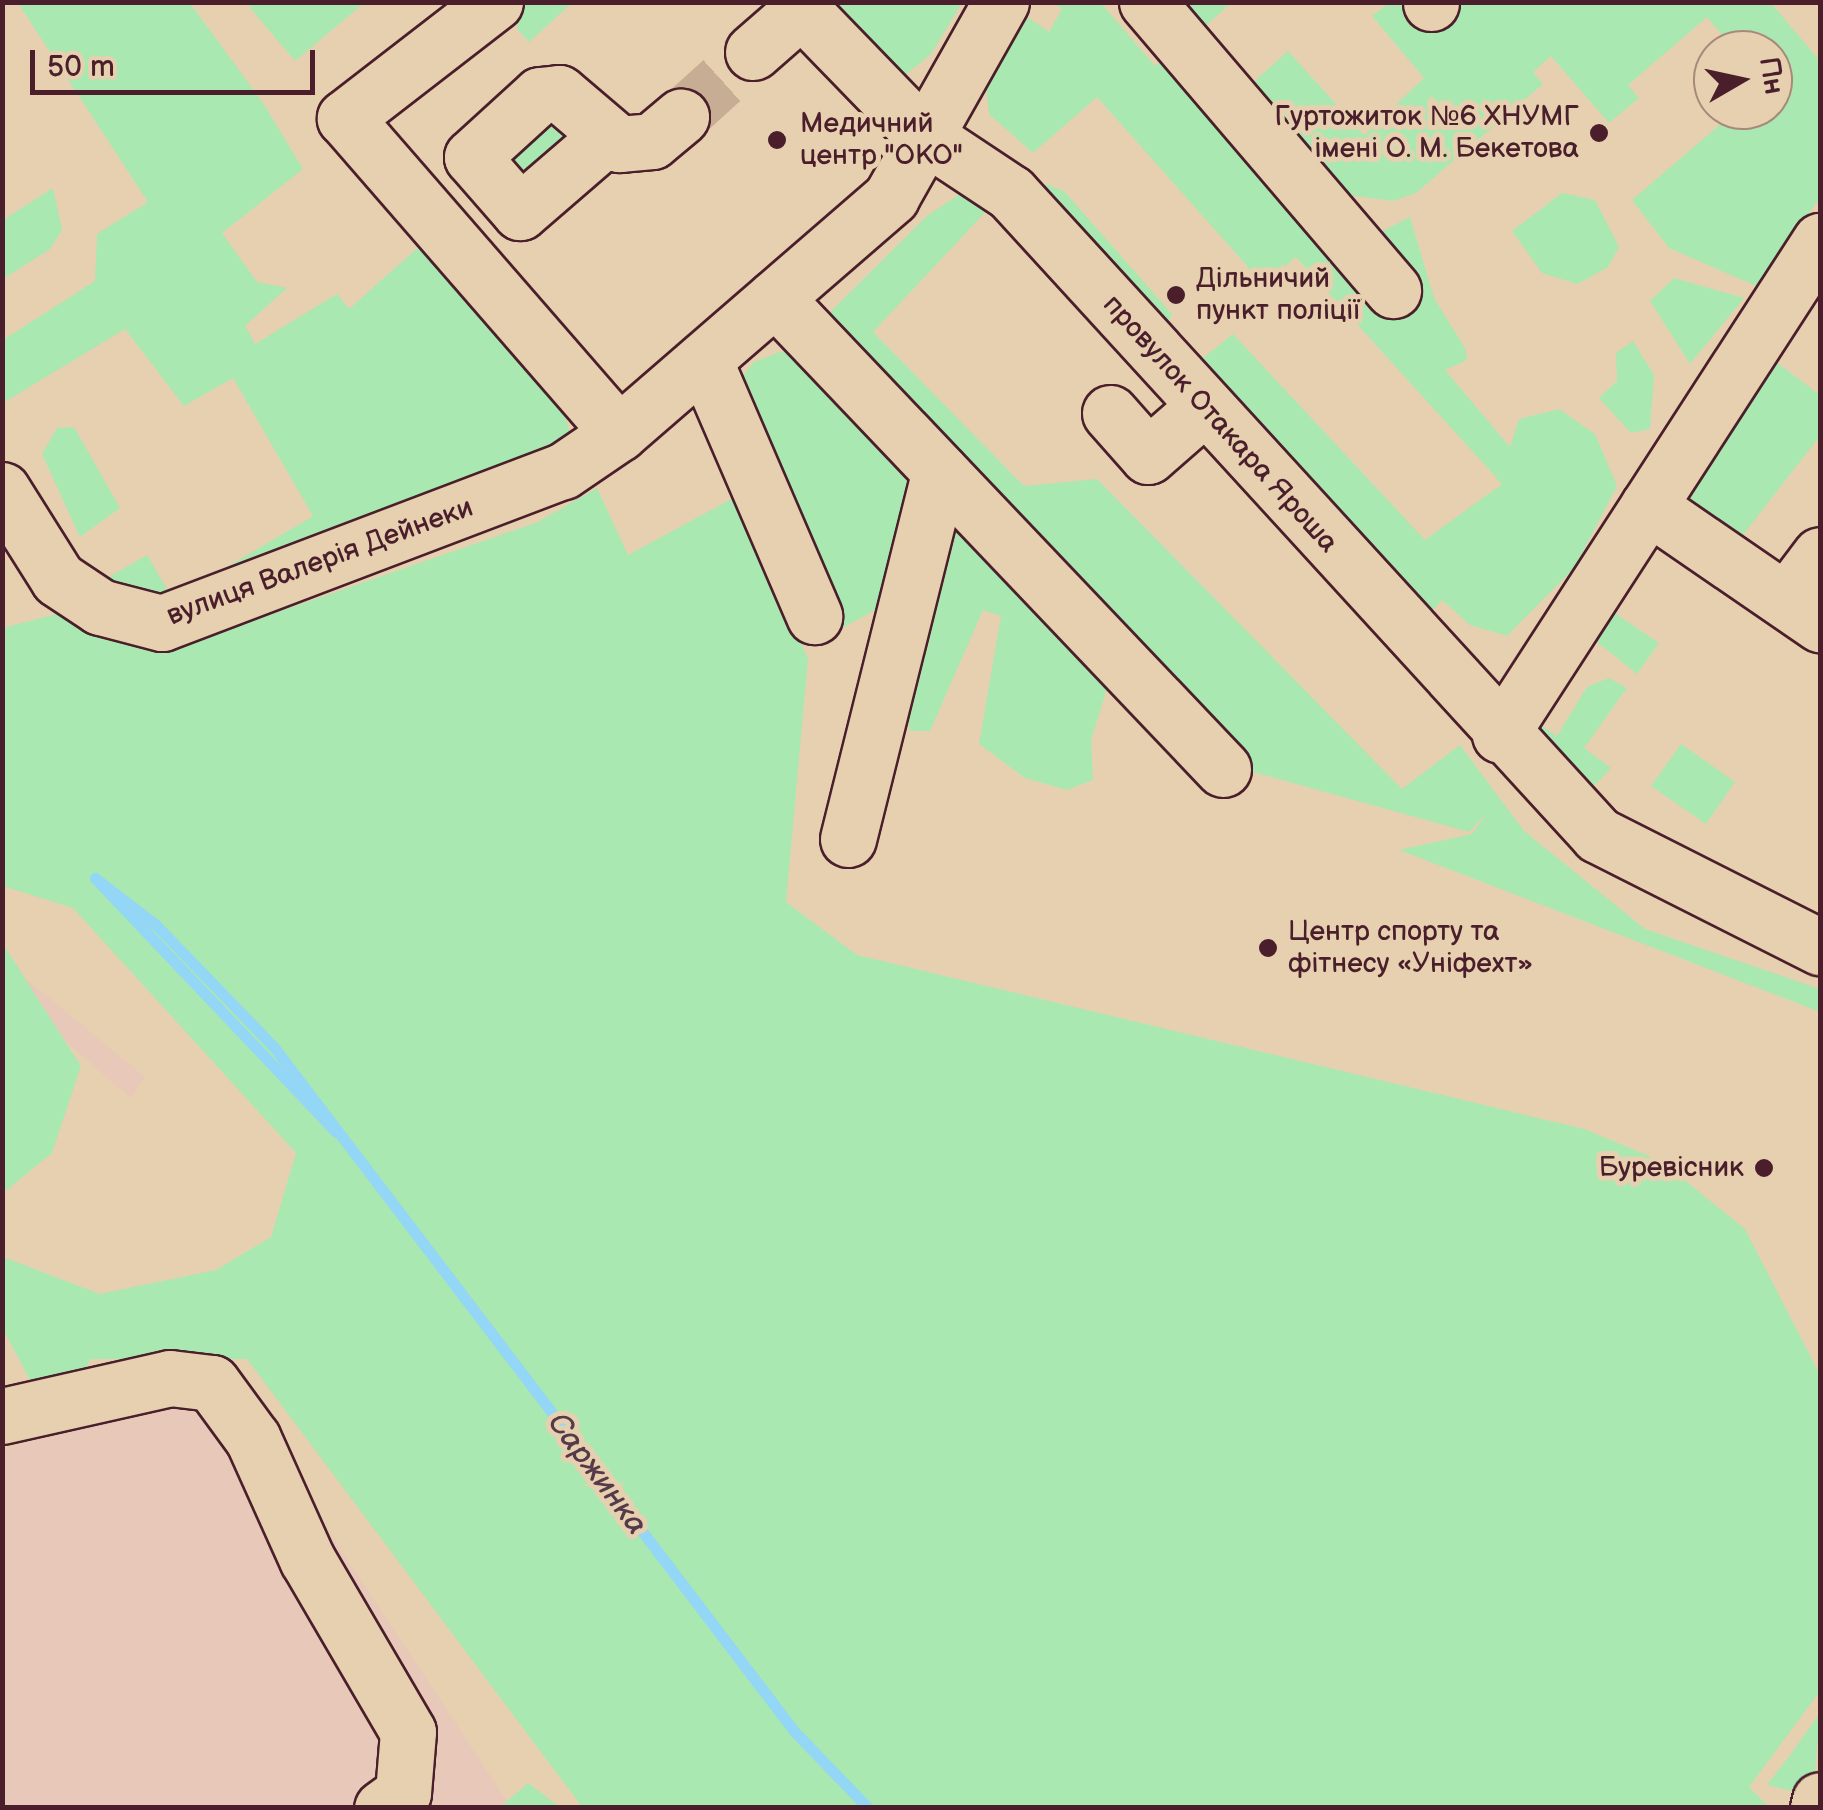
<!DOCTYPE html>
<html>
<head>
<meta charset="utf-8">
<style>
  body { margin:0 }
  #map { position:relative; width:1823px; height:1810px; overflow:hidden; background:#e7d0b0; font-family:"Balsamiq Sans",sans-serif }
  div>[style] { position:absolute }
  .built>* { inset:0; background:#e8c8b8 }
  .green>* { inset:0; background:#a9e8b0 }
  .stream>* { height:11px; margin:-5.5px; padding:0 5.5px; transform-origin:5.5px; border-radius:5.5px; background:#93d6f5 }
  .minor-tunnel>* { height:55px; margin-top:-27.5px; transform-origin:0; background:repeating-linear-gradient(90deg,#c8ad95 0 55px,transparent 0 83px) }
  .roads { filter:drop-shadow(2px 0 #4a1f2b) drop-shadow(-2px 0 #4a1f2b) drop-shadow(0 2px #4a1f2b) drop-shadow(0 -2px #4a1f2b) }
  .minor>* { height:55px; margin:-27.5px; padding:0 27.5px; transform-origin:27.5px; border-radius:27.5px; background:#e7d0b0 }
  .dots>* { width:28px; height:28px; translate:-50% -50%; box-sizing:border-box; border:5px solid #e7d0b0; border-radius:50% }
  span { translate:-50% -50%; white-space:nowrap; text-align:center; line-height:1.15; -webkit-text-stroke:10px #e7d0b0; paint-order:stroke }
  .poi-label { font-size:28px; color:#4a1f2b }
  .right { translate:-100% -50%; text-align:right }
  .left { translate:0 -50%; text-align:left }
  .street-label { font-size:28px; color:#4a1f2b }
  .water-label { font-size:30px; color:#553a49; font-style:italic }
  .frame { position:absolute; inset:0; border:5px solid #4a1f2b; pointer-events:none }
  .north { position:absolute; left:1693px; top:30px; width:100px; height:100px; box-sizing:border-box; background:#e7d0b0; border:2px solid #a8897b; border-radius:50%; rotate:81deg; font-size:28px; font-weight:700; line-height:40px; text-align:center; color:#4a1f2b }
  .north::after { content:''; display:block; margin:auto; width:35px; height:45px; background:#4a1f2b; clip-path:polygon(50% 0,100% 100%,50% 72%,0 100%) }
  .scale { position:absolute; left:30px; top:50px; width:285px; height:45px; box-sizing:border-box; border:5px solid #4a1f2b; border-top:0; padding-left:12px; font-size:30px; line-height:35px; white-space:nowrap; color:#4a1f2b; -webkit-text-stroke:8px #e7d0b0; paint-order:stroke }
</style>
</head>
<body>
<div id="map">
  <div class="built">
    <div style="clip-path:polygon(20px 974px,145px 1077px,131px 1098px,10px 993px)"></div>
    <div style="clip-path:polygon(234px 1388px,511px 1807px,3px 1808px,3px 1449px)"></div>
  </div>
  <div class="green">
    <div style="clip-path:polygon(18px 3px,190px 3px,263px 103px,303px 169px,222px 233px,257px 282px,287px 288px,245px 326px,255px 344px,337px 294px,349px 309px,421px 245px,563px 409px,573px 444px,337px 543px,217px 573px,313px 516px,233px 378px,184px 406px,125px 329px,3px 403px,3px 340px,95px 281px,97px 234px,148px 202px)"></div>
    <div style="clip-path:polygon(246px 3px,364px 3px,295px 61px)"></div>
    <div style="clip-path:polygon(518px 3px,572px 3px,529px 42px,517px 29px)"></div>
    <div style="clip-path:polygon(813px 3px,962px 3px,931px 54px,899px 80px)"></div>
    <div style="clip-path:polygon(1053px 3px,1101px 3px,1155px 66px,1175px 50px,1375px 235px,1410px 217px,1434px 298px,1465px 348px,1467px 360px,1445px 370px,1510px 447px,1519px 419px,1559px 409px,1595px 434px,1617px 486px,1574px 568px,1507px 636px,1470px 625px,1442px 600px,1421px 624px,1197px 363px,1233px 334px,1425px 540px,1502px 484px,1296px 257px,1264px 285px,1097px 97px,1033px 153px,989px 114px,986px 86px,1023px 14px,1049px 32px,1062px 9px)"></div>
    <div style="clip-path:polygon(1161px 3px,1231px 3px,1194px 36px)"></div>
    <div style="clip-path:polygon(1389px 3px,1771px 3px,1820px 61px,1820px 198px,1756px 286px,1669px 248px,1632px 200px,1737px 110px,1773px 110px,1773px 50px,1735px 50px,1707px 17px,1628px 85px,1639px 98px,1609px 123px,1551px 56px,1533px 72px,1543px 84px,1416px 193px,1393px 201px,1348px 195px,1245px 90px,1288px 51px,1364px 135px,1424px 78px,1372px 16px)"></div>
    <div style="clip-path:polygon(547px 122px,569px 136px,530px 182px,506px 158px)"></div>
    <div style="clip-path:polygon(1045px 184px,1064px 191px,1172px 314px,1166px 328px,1039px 190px)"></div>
    <div style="clip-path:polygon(53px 188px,62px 230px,50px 249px,3px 279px,3px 220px)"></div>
    <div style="clip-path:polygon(964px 191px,991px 206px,873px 332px,1024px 486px,1097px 479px,1402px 789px,1460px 745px,1524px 831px,1645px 929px,1820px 989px,1820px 1012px,1399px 850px,1472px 834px,1487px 813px,1469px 832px,1231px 766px,820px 322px,927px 216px)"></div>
    <div style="clip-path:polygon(1562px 193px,1595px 200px,1619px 247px,1608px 267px,1578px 284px,1542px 273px,1512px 231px)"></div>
    <div style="clip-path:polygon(1674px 278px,1744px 298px,1690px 364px,1650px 301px)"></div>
    <div style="clip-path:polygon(1633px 341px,1654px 375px,1650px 429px,1631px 433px,1599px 398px,1617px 381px,1616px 353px)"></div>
    <div style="clip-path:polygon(780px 352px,805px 355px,912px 461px,895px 599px,835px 632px,734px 386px,754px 362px)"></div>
    <div style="clip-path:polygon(1776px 362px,1820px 395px,1820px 436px,1735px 545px,1683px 514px,1684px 493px)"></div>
    <div style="clip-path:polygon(74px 427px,120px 508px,80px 537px,42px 454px,57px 428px)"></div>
    <div style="clip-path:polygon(597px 488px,628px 555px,737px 496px,808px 659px,786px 902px,857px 955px,1584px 1129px,1661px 1161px,1745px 1229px,1820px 1375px,1820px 1691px,1749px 1787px,1769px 1807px,582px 1807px,247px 1359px,91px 1359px,79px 1380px,38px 1395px,3px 1329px,3px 1257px,100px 1294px,216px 1270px,271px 1237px,296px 1153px,73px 908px,3px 886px,3px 628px,71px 610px,180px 646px,538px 522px)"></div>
    <div style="clip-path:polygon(945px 492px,1109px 682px,1091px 740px,1093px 780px,1067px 790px,1025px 778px,979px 744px,1001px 616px,983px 610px,930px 731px,910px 731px,905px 696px)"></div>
    <div style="clip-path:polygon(147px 555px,173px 599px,120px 591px,107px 578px)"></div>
    <div style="clip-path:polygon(1603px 605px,1659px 643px,1637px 674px,1587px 634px)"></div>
    <div style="clip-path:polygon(1609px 678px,1627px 688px,1584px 748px,1611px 768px,1589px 791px,1542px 770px,1535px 721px,1557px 736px,1587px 687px)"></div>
    <div style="clip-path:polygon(1681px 744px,1735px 782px,1706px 824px,1651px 786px)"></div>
    <div style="clip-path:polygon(3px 944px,81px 1066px,52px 1153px,3px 1193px)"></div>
    <div style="clip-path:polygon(1820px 1713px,1813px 1796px,1767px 1785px,1790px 1755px)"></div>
    <div style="clip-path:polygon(528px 1783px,560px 1807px,500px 1807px)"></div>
  </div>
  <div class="stream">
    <div style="left:336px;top:1132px;width:350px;rotate:-133.5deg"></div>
    <div style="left:95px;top:878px;width:76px;rotate:37.5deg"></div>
    <div style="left:155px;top:924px;width:170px;rotate:46deg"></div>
    <div style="left:273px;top:1046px;width:861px;rotate:52.74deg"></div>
    <div style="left:794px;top:1731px;width:107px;rotate:46.1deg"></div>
  </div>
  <div class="minor-tunnel">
    <div style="left:681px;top:117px;width:97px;rotate:-42.1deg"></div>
  </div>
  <div class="roads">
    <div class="minor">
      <div style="left:495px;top:2px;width:190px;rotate:142.3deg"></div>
      <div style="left:345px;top:118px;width:417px;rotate:49deg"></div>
      <div style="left:619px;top:433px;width:360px;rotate:-40.9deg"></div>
      <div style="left:891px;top:197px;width:224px;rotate:-60.6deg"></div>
      <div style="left:794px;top:2px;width:184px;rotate:45.9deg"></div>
      <div style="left:922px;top:134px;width:107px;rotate:33.5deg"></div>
      <div style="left:1011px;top:193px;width:870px;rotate:47.56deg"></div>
      <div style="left:1598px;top:835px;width:249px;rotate:26.8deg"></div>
      <div style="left:1147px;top:2px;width:379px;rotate:49.5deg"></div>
      <div style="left:1431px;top:2px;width:1px;rotate:90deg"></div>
      <div style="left:753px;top:52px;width:64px;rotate:-41.2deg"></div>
      <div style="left:607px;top:137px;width:115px;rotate:139.2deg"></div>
      <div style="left:520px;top:212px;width:73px;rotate:-131.1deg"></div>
      <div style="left:472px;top:157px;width:92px;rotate:-42.4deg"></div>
      <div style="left:540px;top:95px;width:19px;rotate:-6deg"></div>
      <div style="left:559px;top:93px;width:79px;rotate:40.4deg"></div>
      <div style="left:619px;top:144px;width:33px;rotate:-5deg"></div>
      <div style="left:652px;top:141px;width:38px;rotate:-40deg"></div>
      <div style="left:775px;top:298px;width:650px;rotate:46.43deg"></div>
      <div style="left:704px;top:360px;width:279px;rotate:66.7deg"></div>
      <div style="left:1110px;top:413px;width:57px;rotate:48.5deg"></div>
      <div style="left:1148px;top:456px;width:74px;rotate:-41.2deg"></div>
      <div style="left:2px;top:490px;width:105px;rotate:57.8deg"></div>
      <div style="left:58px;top:579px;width:50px;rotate:33.7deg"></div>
      <div style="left:100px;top:607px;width:64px;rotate:14.5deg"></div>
      <div style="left:162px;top:623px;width:429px;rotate:-20.8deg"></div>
      <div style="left:563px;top:471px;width:68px;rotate:-34.2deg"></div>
      <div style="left:1648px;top:506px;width:209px;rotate:34.5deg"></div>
      <div style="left:1786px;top:600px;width:56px;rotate:-52.9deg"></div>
      <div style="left:1500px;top:735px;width:589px;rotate:-57.07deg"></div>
      <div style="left:848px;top:839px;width:379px;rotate:-76deg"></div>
      <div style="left:2px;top:1416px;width:172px;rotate:-12.7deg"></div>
      <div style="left:170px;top:1378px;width:42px;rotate:6.8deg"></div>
      <div style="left:212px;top:1383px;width:69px;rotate:53.8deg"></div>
      <div style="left:253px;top:1439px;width:132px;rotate:65.8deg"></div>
      <div style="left:307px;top:1559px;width:200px;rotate:59.7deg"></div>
      <div style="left:408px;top:1732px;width:61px;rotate:94.7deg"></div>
      <div style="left:403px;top:1793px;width:26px;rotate:144deg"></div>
      <div style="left:1818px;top:1808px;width:8px;rotate:-76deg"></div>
    </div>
  </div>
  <div class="dots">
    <div style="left:1599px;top:133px;background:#4a1f2b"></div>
    <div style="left:777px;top:140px;background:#4a1f2b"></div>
    <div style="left:1176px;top:295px;background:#4a1f2b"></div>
    <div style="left:1268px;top:948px;background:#4a1f2b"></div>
    <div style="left:1764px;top:1168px;background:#4a1f2b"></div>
  </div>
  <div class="poi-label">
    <span class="right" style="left:1579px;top:133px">Гуртожиток №6 ХНУМГ<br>імені О. М. Бекетова</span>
    <span class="left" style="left:800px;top:140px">Медичний<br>центр "ОКО"</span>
    <span class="left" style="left:1196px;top:295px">Дільничий<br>пункт поліції</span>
    <span class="left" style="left:1288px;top:948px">Центр спорту та<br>фітнесу «Уніфехт»</span>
    <span class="right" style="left:1744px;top:1168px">Буревісник</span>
  </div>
  <div class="street-label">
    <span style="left:1220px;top:424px;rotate:48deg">провулок Отакара Яроша</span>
    <span style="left:320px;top:562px;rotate:-20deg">вулиця Валерія Дейнеки</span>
  </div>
  <div class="water-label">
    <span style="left:597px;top:1474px;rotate:53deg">Саржинка</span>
  </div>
  <div class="frame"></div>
  <div class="north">Пн</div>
  <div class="scale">50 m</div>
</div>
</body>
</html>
